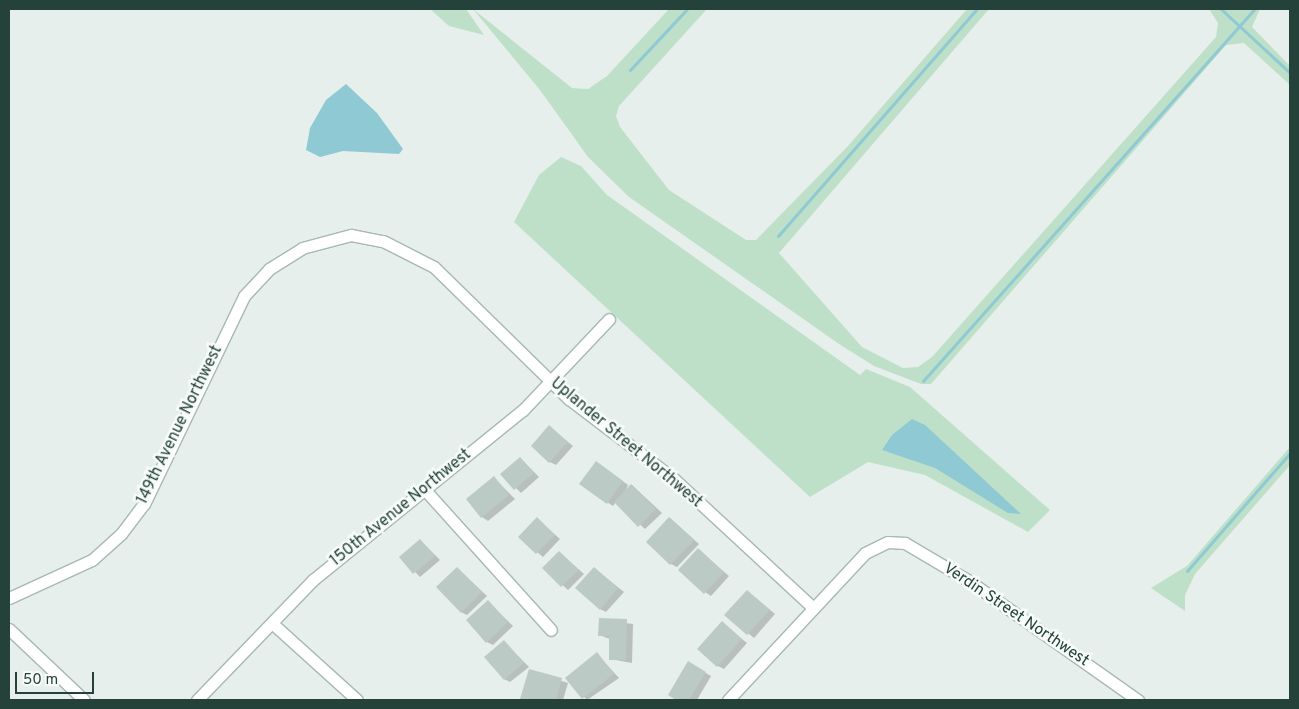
<!DOCTYPE html>
<html>
<head>
<meta charset="utf-8">
<style>
  body { margin:0 }
  #map { position:relative; width:1299px; height:709px; overflow:hidden; background:#e6efeb; font-family:Overpass,sans-serif }
  div>[style] { position:absolute }
  .green>* { inset:0; background:#bfe0c8 }
  .water>* { inset:0; background:#8ec9d4 }
  .shadow>* { inset:0; background:#0003 }
  .stream>* { height:3px; margin:-1.5px; padding:0 1.5px; transform-origin:1.5px; border-radius:1.5px; background:#8ec9d4 }
  .building>* { inset:0; background:#bbcac4 }
  .roads { filter:drop-shadow(1px 0 #a8b8b2) drop-shadow(-1px 0 #a8b8b2) drop-shadow(0 1px #a8b8b2) drop-shadow(0 -1px #a8b8b2) }
  .minor>* { height:11px; margin:-5.5px; padding:0 5.5px; transform-origin:5.5px; border-radius:5.5px; background:#fff }
  span { translate:-50% -50%; white-space:nowrap; text-align:center; line-height:1.15; -webkit-text-stroke:5px #f7fbf9; paint-order:stroke }
  .street-label { font-size:16px; color:#24423a }
  .frame { position:absolute; inset:0; border:10px solid #24423a; pointer-events:none }
  .scale { position:absolute; left:15px; top:672px; width:79px; height:22px; box-sizing:border-box; border:2px solid #24423a; border-top:0; padding-left:6px; font-size:15px; line-height:18px; white-space:nowrap; color:#24423a; -webkit-text-stroke:4px #f7fbf9; paint-order:stroke }
</style>
</head>
<body>
<div id="map">
  <div class="green">
    <div style="clip-path:polygon(430px 9px,466px 9px,484px 35px,449px 26px)"></div>
    <div style="clip-path:polygon(473px 9px,572px 88px,588px 89px,607px 76px,669px 9px,707px 9px,619px 106px,616px 116px,620px 127px,669px 190px,746px 240px,756px 240px,848px 146px,967px 9px,989px 9px,779px 253px,862px 347px,903px 368px,918px 367px,932px 357px,1216px 37px,1218px 23px,1209px 9px,1260px 9px,1252px 27px,1290px 66px,1290px 85px,1244px 43px,1226px 45px,931px 384px,921px 384px,874px 366px,839px 344px,629px 197px,588px 157px,540px 90px)"></div>
    <div style="clip-path:polygon(561px 157px,581px 166px,607px 195px,860px 375px,866px 369px,910px 387px,1050px 510px,1028px 532px,925px 475px,868px 462px,810px 497px,514px 222px,539px 175px)"></div>
    <div style="clip-path:polygon(1290px 447px,1290px 465px,1195px 574px,1185px 595px,1185px 611px,1151px 588px,1187px 566px)"></div>
  </div>
  <div class="water">
    <div style="clip-path:polygon(346px 84px,377px 113px,403px 149px,399px 154px,343px 151px,320px 157px,306px 150px,310px 128px,326px 100px)"></div>
    <div style="clip-path:polygon(912px 419px,925px 425px,1021px 514px,1008px 513px,935px 468px,882px 450px,892px 435px)"></div>
  </div>
  <div class="shadow">
    <div style="clip-path:polygon(549px 427px,573px 446px,556px 465px,550px 462px)"></div>
    <div style="clip-path:polygon(520px 458px,539px 477px,521px 493px,502px 474px)"></div>
    <div style="clip-path:polygon(602px 466px,628px 485px,625px 492px,632px 485px,662px 513px,645px 529px,616px 502px,613px 506px,607px 502px)"></div>
    <div style="clip-path:polygon(494px 478px,515px 499px,488px 521px,482px 517px)"></div>
    <div style="clip-path:polygon(670px 518px,699px 544px,677px 567px,671px 564px)"></div>
    <div style="clip-path:polygon(537px 519px,560px 539px,543px 557px,519px 537px)"></div>
    <div style="clip-path:polygon(420px 540px,440px 560px,420px 577px,401px 557px)"></div>
    <div style="clip-path:polygon(698px 550px,729px 576px,711px 596px,705px 592px)"></div>
    <div style="clip-path:polygon(560px 553px,584px 574px,568px 590px,544px 568px)"></div>
    <div style="clip-path:polygon(457px 568px,487px 596px,467px 615px,461px 612px)"></div>
    <div style="clip-path:polygon(594px 568px,624px 592px,606px 612px,600px 609px)"></div>
    <div style="clip-path:polygon(747px 591px,775px 614px,754px 638px,726px 615px)"></div>
    <div style="clip-path:polygon(488px 602px,513px 626px,493px 645px,487px 642px)"></div>
    <div style="clip-path:polygon(600px 620px,633px 624px,632px 663px,610px 659px,610px 639px,599px 635px)"></div>
    <div style="clip-path:polygon(722px 623px,747px 643px,724px 669px,718px 666px)"></div>
    <div style="clip-path:polygon(504px 642px,529px 667px,510px 682px,504px 679px)"></div>
    <div style="clip-path:polygon(597px 654px,619px 678px,587px 700px,567px 678px)"></div>
    <div style="clip-path:polygon(688px 663px,711px 676px,697px 700px,679px 700px,670px 695px)"></div>
    <div style="clip-path:polygon(529px 671px,568px 683px,563px 700px,521px 699px)"></div>
  </div>
  <div class="stream">
    <div style="left:1221px;top:9px;width:94px;rotate:42.8deg"></div>
    <div style="left:630px;top:70px;width:83px;rotate:-46.9deg"></div>
    <div style="left:778px;top:236px;width:302px;rotate:-48.8deg"></div>
    <div style="left:923px;top:381px;width:498px;rotate:-48.3deg"></div>
    <div style="left:1187px;top:571px;width:157px;rotate:-48.9deg"></div>
  </div>
  <div class="building">
    <div style="clip-path:polygon(549px 425px,568px 442px,549px 463px,531px 446px)"></div>
    <div style="clip-path:polygon(520px 457px,534px 473px,514px 490px,500px 474px)"></div>
    <div style="clip-path:polygon(596px 461px,623px 481px,607px 504px,579px 484px)"></div>
    <div style="clip-path:polygon(494px 476px,509px 495px,481px 518px,466px 499px)"></div>
    <div style="clip-path:polygon(631px 484px,656px 509px,638px 527px,614px 502px)"></div>
    <div style="clip-path:polygon(537px 517px,555px 535px,536px 554px,518px 537px)"></div>
    <div style="clip-path:polygon(669px 517px,694px 540px,670px 565px,646px 542px)"></div>
    <div style="clip-path:polygon(420px 539px,435px 556px,413px 574px,399px 557px)"></div>
    <div style="clip-path:polygon(698px 548px,724px 572px,704px 594px,678px 570px)"></div>
    <div style="clip-path:polygon(559px 551px,579px 570px,561px 587px,542px 568px)"></div>
    <div style="clip-path:polygon(457px 567px,482px 592px,461px 613px,436px 587px)"></div>
    <div style="clip-path:polygon(594px 567px,618px 588px,600px 610px,575px 588px)"></div>
    <div style="clip-path:polygon(747px 590px,770px 610px,747px 635px,724px 615px)"></div>
    <div style="clip-path:polygon(488px 600px,508px 622px,486px 643px,466px 620px)"></div>
    <div style="clip-path:polygon(599px 618px,627px 619px,626px 660px,609px 660px,609px 636px,598px 636px)"></div>
    <div style="clip-path:polygon(722px 621px,742px 639px,717px 667px,697px 649px)"></div>
    <div style="clip-path:polygon(504px 640px,524px 663px,504px 680px,484px 657px)"></div>
    <div style="clip-path:polygon(597px 652px,614px 674px,582px 699px,565px 678px)"></div>
    <div style="clip-path:polygon(688px 661px,706px 672px,689px 700px,676px 700px,668px 695px)"></div>
    <div style="clip-path:polygon(529px 669px,562px 678px,556px 700px,520px 699px)"></div>
  </div>
  <div class="roads">
    <div class="minor">
      <div style="left:425px;top:490px;width:188px;rotate:48deg"></div>
      <div style="left:9px;top:598px;width:91px;rotate:-24.6deg"></div>
      <div style="left:92px;top:560px;width:39px;rotate:-42deg"></div>
      <div style="left:121px;top:534px;width:38px;rotate:-53deg"></div>
      <div style="left:144px;top:504px;width:231px;rotate:-64.3deg"></div>
      <div style="left:244px;top:296px;width:37px;rotate:-47deg"></div>
      <div style="left:269px;top:269px;width:39px;rotate:-32deg"></div>
      <div style="left:302px;top:248px;width:51px;rotate:-14.9deg"></div>
      <div style="left:351px;top:235px;width:33px;rotate:11deg"></div>
      <div style="left:383px;top:241px;width:57px;rotate:27deg"></div>
      <div style="left:434px;top:267px;width:189px;rotate:44.4deg"></div>
      <div style="left:569px;top:399px;width:132px;rotate:37.3deg"></div>
      <div style="left:674px;top:479px;width:188px;rotate:42.8deg"></div>
      <div style="left:273px;top:624px;width:113px;rotate:42.1deg"></div>
      <div style="left:9px;top:629px;width:103px;rotate:43.4deg"></div>
      <div style="left:197px;top:700px;width:168px;rotate:-46deg"></div>
      <div style="left:314px;top:579px;width:269px;rotate:-39deg"></div>
      <div style="left:523px;top:410px;width:125px;rotate:-46.6deg"></div>
      <div style="left:728px;top:700px;width:201px;rotate:-47deg"></div>
      <div style="left:865px;top:553px;width:25px;rotate:-26deg"></div>
      <div style="left:888px;top:542px;width:17px;rotate:3deg"></div>
      <div style="left:905px;top:543px;width:74px;rotate:30.7deg"></div>
      <div style="left:969px;top:581px;width:207px;rotate:35.2deg"></div>
    </div>
  </div>
  <div class="street-label">
    <span style="left:180px;top:425px;rotate:-64deg">149th Avenue Northwest</span>
    <span style="left:626px;top:443px;rotate:40deg">Uplander Street Northwest</span>
    <span style="left:401px;top:508px;rotate:-39deg">150th Avenue Northwest</span>
    <span style="left:1016px;top:615px;rotate:34deg">Verdin Street Northwest</span>
  </div>
  <div class="frame"></div>
  <div class="scale">50 m</div>
</div>
</body>
</html>
